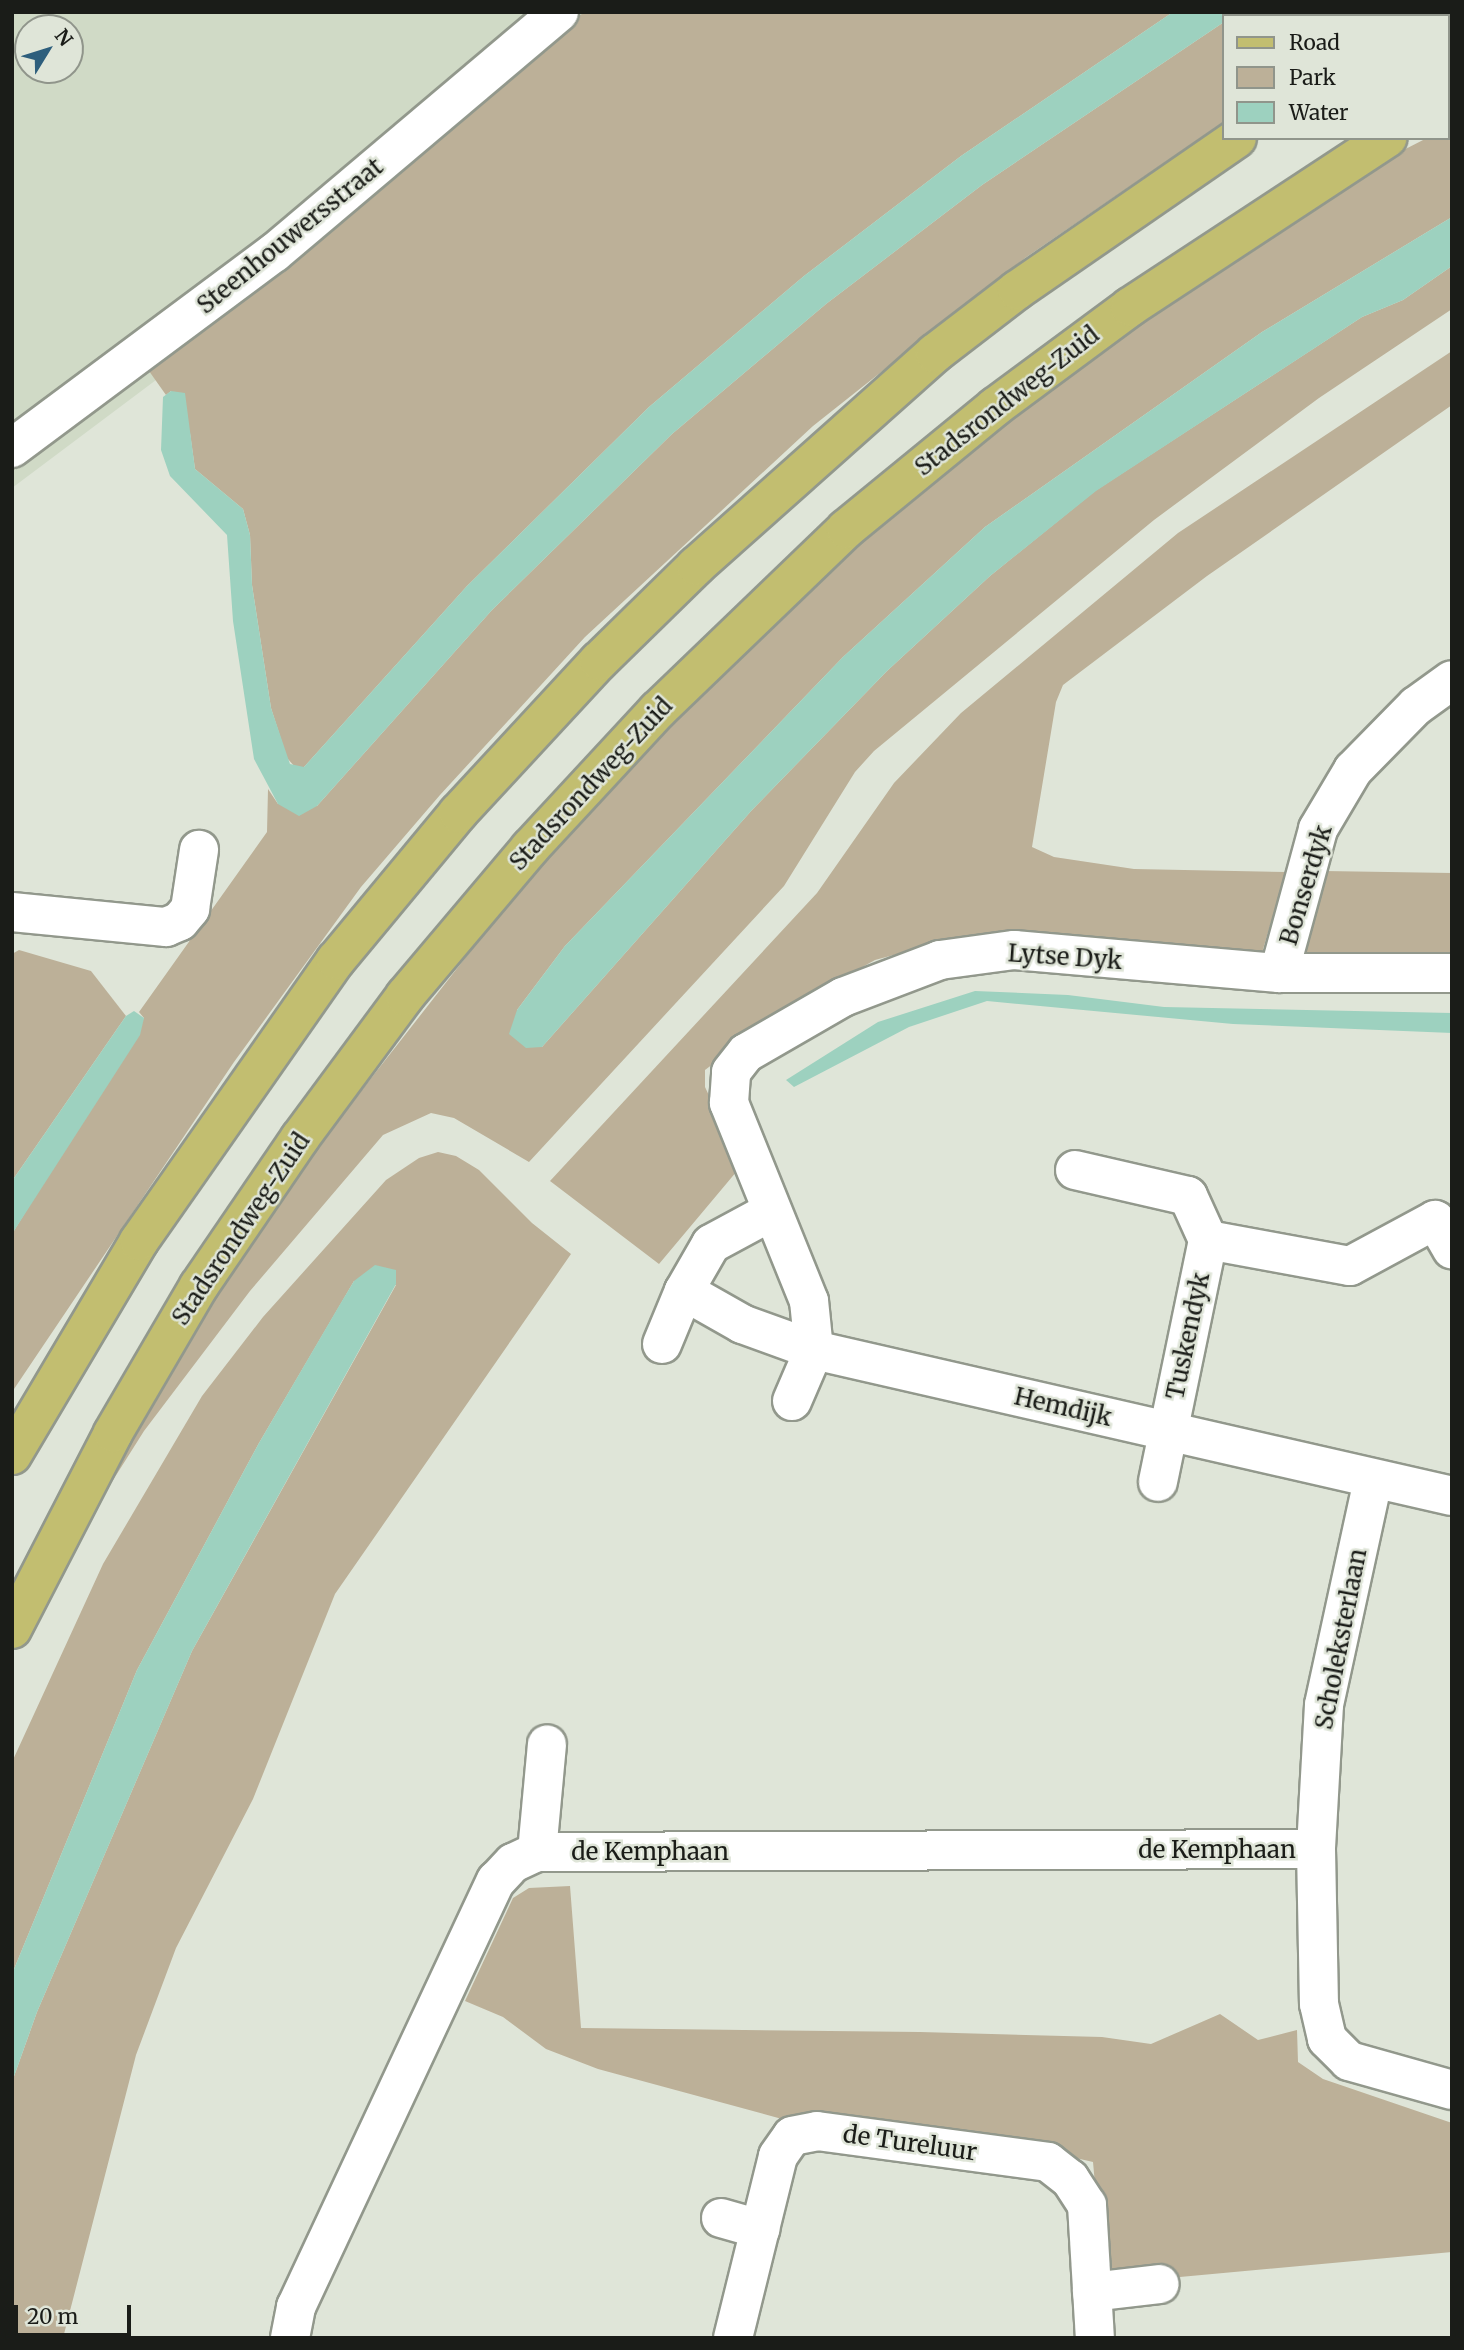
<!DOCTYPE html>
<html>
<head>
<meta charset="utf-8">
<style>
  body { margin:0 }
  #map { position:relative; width:1464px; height:2350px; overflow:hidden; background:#dfe5d8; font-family:Merriweather,serif }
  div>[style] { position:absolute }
  .built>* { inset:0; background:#d0dac6 }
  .green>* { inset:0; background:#bcb098 }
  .water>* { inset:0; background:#9dd1bf }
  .roads { filter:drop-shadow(2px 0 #92988c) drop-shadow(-2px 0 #92988c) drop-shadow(0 2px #92988c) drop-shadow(0 -2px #92988c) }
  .minor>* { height:38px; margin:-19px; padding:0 19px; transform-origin:19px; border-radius:19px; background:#fff }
  .major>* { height:38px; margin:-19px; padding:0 19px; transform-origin:19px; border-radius:19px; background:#c2be70 }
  span { translate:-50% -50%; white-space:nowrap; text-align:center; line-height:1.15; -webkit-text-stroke:5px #dfe5d8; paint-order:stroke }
  .street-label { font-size:24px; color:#1a1c18 }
  .frame { position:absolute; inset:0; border:14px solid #1a1c18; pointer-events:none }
  .legend { position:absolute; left:1222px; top:14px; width:228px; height:126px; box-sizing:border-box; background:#dfe5d8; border:2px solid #90958b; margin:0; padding:9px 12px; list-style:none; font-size:21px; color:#1a1c18 }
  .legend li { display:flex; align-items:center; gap:14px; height:35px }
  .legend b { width:35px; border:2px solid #90958b }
  .north { position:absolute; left:14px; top:14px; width:70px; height:70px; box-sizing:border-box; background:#dfe5d8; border:2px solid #90958b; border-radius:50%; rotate:52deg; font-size:19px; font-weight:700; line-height:28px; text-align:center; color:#1a1c18 }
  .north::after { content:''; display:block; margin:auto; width:24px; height:32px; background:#2d5e7c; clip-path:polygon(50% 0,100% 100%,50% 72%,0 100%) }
  .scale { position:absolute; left:14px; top:2305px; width:117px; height:32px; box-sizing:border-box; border:4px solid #1a1c18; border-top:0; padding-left:9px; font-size:21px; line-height:24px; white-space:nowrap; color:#1a1c18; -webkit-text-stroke:5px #dfe5d8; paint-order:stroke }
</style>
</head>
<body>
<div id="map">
  <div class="built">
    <div style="clip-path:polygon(evenodd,12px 12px,823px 12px,164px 374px,12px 488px,12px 12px,28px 28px,70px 28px,70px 70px,28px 70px,28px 28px)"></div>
  </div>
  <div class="green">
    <div style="clip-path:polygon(584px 12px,1173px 12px,961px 156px,804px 276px,649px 407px,467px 586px,304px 767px,296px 768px,287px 758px,271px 708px,252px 585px,250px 535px,243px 509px,195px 469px,190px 433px,171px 391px,166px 395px,149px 371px,371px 199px)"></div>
    <div style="clip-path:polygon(1240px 12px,1405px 12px,1234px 16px)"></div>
    <div style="clip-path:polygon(1224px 22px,1224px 122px,1025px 258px,813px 426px,585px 637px,440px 795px,361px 887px,234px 1062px,12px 1392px,12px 1234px,144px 1018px,139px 1012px,267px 832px,268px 789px,278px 804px,317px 806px,492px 610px,672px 434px,826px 304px,982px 185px)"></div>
    <div style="clip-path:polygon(1452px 126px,1452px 217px,1262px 332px,985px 527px,843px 657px,565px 946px,517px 1010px,542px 1047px,752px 810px,887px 671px,990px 576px,1095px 491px,1362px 317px,1403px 300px,1452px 266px,1452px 309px,1319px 398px,1154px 520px,874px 751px,855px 772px,784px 886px,529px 1162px,454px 1118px,431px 1113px,383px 1135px,250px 1291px,144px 1431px,108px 1488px,129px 1440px,232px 1269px,300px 1169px,560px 837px,821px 576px,961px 459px,1176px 297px,1384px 160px,1427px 138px,1448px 138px)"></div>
    <div style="clip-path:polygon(1452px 351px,1452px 405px,1207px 576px,1063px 685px,1056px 702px,1032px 847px,1054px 857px,1134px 869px,1286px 872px,1261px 956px,916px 949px,875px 960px,780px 1013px,705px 1070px,705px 1087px,726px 1132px,737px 1171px,659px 1264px,550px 1181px,817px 893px,894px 783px,961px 713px,1178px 533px)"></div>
    <div style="clip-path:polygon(1324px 871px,1452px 873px,1452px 961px,1299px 960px)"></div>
    <div style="clip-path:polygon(19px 950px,91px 971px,126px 1016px,12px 1181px,12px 954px)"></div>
    <div style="clip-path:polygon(438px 1152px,456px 1156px,479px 1170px,532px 1223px,571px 1254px,335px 1594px,253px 1799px,176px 1948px,136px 2055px,63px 2338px,12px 2338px,12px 2082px,37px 2012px,192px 1651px,396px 1285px,354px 1281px,259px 1443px,137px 1670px,12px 1974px,12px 1762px,103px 1564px,202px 1396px,263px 1317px,386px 1180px,419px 1158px)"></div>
    <div style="clip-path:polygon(570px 1886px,581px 2028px,920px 2032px,1102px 2037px,1151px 2044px,1220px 2014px,1258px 2040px,1297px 2030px,1298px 2062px,1323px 2079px,1452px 2123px,1452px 2252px,1104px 2284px,1093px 2162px,1024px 2146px,782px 2119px,598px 2069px,546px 2049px,503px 2017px,465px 2001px,513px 1898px,529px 1888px)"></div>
  </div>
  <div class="water">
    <div style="clip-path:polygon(1173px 12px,1240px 12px,1224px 16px,1224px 22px,982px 185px,826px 304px,672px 434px,492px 610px,317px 806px,299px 816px,278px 804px,254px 759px,233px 621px,227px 535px,170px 476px,161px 450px,163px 397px,171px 391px,185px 393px,195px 469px,243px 509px,250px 535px,252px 585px,271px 708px,290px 764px,304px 767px,467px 586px,649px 407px,804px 276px,961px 156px)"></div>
    <div style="clip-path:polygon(1452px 217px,1452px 266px,1403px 300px,1362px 317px,1096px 491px,990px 576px,887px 671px,752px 810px,542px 1047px,526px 1048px,509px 1034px,517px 1010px,565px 946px,843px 657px,985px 527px,1262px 332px)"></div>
    <div style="clip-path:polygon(975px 991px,1068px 995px,1164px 1007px,1452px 1013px,1452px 1033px,1233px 1024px,987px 1001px,909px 1027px,794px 1087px,786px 1080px,878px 1022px)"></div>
    <div style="clip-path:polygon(134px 1011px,144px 1018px,140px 1035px,12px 1234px,12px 1181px,126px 1016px)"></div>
    <div style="clip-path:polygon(375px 1265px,396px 1270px,396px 1284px,192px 1651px,37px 2012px,12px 2082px,12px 1974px,137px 1670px,259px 1443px,339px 1306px,354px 1281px)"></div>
  </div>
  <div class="roads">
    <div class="minor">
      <div style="left:12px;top:448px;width:327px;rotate:-36.7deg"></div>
      <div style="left:274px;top:253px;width:373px;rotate:-40.2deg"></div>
      <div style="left:12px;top:912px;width:155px;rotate:5.6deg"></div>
      <div style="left:166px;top:927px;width:15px;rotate:-23deg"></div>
      <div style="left:180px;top:921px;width:16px;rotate:-50deg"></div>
      <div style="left:190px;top:909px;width:60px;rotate:-81.3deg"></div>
      <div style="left:1279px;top:973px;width:149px;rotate:-74.8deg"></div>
      <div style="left:1318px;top:829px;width:69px;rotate:-59.3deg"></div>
      <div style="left:1353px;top:770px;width:90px;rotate:-45.5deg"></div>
      <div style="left:1416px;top:706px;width:44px;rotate:-35.8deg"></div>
      <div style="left:1075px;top:1170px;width:116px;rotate:13deg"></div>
      <div style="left:1188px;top:1196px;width:48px;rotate:65.6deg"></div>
      <div style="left:1208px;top:1240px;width:247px;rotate:101.7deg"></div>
      <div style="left:1208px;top:1240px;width:144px;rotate:10.4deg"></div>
      <div style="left:1350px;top:1266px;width:97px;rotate:-28.4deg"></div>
      <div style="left:1435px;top:1220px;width:34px;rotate:60deg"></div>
      <div style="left:684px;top:1291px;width:67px;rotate:29.6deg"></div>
      <div style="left:742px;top:1324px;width:77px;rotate:19.9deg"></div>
      <div style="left:814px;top:1350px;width:654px;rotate:12.89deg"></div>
      <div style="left:662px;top:1344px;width:57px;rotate:-67.5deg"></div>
      <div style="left:684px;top:1291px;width:54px;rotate:-60.1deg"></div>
      <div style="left:711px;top:1244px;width:69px;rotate:-28.4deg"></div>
      <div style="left:792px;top:1401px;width:56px;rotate:-66.7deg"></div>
      <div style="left:814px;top:1350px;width:49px;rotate:-95.8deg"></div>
      <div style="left:809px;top:1301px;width:214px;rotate:-112deg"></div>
      <div style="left:729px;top:1103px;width:31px;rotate:-86deg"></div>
      <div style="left:731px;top:1072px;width:24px;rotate:-52deg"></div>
      <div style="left:746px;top:1053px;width:112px;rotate:-30deg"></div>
      <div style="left:843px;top:997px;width:104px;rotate:-20.9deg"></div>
      <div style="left:940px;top:960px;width:75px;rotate:-7.7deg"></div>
      <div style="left:1014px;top:950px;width:266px;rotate:5deg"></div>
      <div style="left:1279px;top:973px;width:173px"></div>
      <div style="left:1373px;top:1480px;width:230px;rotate:102.3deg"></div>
      <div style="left:1324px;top:1705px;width:144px;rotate:93.2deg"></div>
      <div style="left:1316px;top:1849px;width:155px;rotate:88.9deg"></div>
      <div style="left:1319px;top:2004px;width:36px;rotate:77deg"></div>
      <div style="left:1327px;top:2039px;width:31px;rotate:45deg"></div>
      <div style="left:1349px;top:2061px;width:107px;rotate:15.7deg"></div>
      <div style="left:537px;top:1852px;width:108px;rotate:-84.7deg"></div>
      <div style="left:721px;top:2218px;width:41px;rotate:15.8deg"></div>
      <div style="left:1092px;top:2292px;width:68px;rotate:-6.7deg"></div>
      <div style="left:290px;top:2338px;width:32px;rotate:-79deg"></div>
      <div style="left:296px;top:2307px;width:471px;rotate:-64.9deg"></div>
      <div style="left:496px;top:1881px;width:25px;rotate:-47deg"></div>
      <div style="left:513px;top:1863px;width:26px;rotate:-25deg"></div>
      <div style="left:537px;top:1852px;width:779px;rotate:-0.22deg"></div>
      <div style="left:733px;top:2338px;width:187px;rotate:-76.1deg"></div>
      <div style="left:778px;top:2156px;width:24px;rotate:-55deg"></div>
      <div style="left:792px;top:2136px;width:25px;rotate:-11deg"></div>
      <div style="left:817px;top:2131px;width:233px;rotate:7.6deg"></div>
      <div style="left:1048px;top:2162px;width:28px;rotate:38deg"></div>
      <div style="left:1070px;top:2179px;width:31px;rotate:57deg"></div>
      <div style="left:1087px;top:2205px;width:133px;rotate:86.6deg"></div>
    </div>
    <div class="major">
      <div style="left:1446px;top:16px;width:7px;rotate:-34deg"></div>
      <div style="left:1448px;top:105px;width:4px;rotate:-14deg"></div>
      <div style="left:12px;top:1455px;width:249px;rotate:-59.3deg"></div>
      <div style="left:139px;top:1241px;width:343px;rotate:-55deg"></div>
      <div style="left:336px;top:960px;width:191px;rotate:-50.3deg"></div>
      <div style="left:458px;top:813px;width:207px;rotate:-47.2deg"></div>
      <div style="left:599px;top:661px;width:136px;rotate:-44.4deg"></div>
      <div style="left:696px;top:566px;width:320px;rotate:-41.7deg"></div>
      <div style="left:935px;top:353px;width:103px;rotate:-37.5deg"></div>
      <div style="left:1017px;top:290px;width:267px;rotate:-34.6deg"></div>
      <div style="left:12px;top:1629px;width:220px;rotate:-62.7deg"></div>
      <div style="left:113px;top:1433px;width:170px;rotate:-59.7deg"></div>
      <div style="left:199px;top:1286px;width:179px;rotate:-55.7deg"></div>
      <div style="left:300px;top:1138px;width:177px;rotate:-53.5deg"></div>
      <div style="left:405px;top:996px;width:194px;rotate:-49.8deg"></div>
      <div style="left:530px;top:848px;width:188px;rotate:-47.2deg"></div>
      <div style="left:658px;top:710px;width:261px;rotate:-43.9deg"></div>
      <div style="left:846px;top:529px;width:193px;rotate:-39.3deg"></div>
      <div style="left:995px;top:407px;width:168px;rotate:-36.5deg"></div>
      <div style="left:1130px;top:307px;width:308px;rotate:-33.3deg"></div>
    </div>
  </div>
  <div class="street-label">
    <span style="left:290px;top:236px;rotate:-39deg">Steenhouwersstraat</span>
    <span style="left:1007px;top:401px;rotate:-38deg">Stadsrondweg-Zuid</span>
    <span style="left:591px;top:784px;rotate:-47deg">Stadsrondweg-Zuid</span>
    <span style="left:1306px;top:885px;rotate:-73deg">Bonserdyk</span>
    <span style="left:1065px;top:957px;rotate:4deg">Lytse Dyk</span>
    <span style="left:241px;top:1229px;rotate:-56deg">Stadsrondweg-Zuid</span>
    <span style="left:1188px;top:1336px;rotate:-78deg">Tuskendyk</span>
    <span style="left:1063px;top:1407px;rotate:13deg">Hemdijk</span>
    <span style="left:1341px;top:1639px;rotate:-79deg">Scholeksterlaan</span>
    <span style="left:1217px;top:1850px">de Kemphaan</span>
    <span style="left:650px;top:1852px">de Kemphaan</span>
    <span style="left:910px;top:2143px;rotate:8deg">de Tureluur</span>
  </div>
  <div class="frame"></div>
  <ul class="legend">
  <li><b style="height:9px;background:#c2be70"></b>Road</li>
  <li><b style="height:19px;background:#bcb098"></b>Park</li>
  <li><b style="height:19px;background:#9dd1bf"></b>Water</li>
  </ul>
  <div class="north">N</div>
  <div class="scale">20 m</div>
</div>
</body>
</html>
